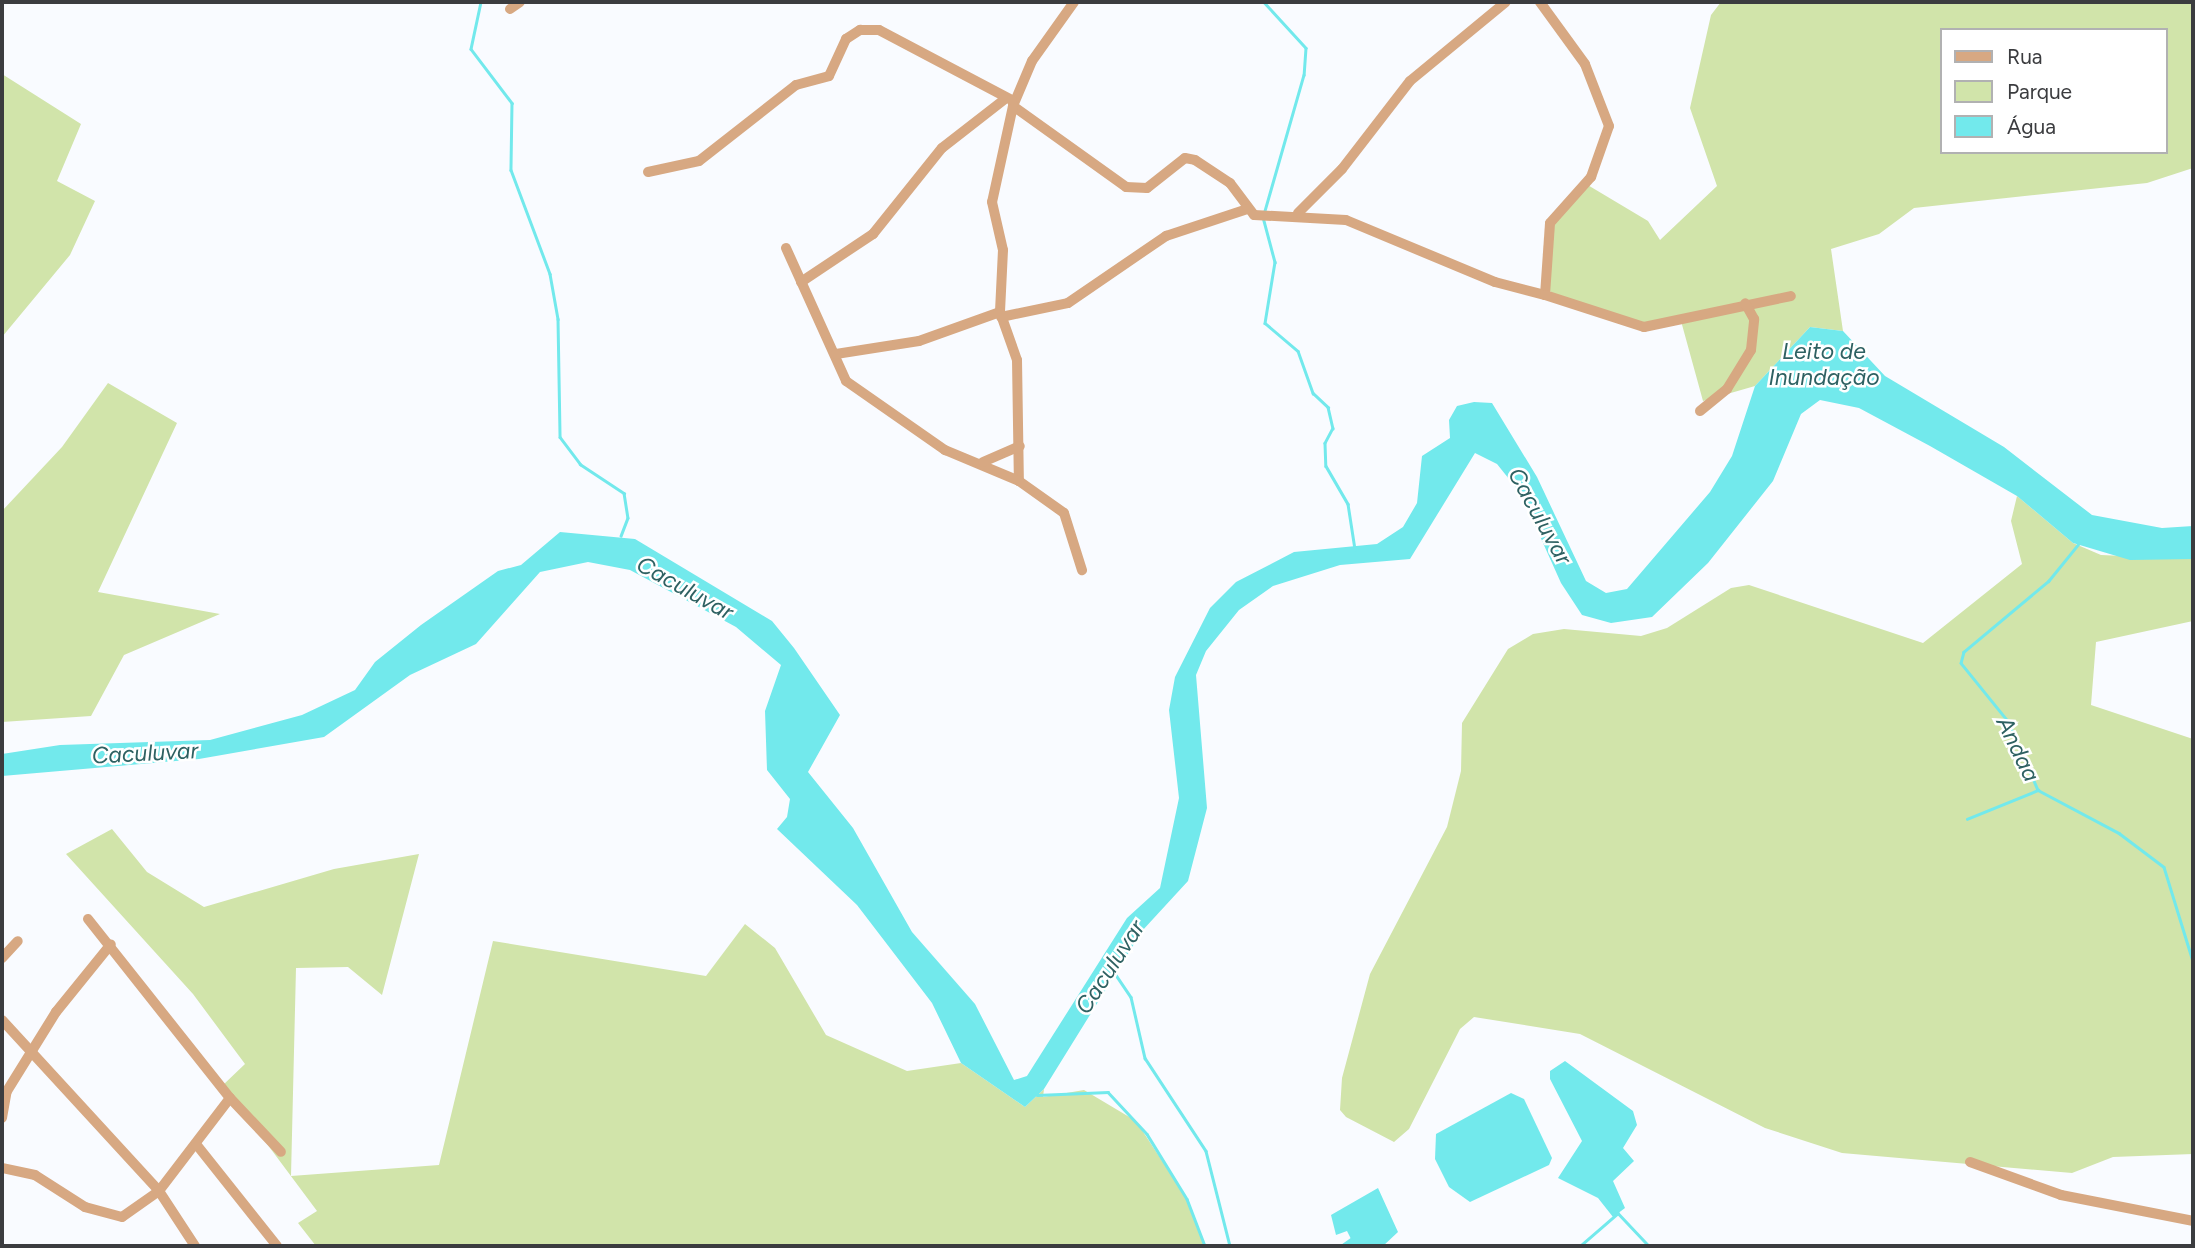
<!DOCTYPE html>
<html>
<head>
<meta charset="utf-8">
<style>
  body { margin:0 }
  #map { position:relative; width:2195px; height:1248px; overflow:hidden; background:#f9fbff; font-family:Figtree,sans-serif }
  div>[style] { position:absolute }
  .green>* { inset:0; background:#d1e4aa }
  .water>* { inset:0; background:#72e9ec }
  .stream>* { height:2.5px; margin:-1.25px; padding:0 1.25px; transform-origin:1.25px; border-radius:1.25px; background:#72e9ec }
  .street>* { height:10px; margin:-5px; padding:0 5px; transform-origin:5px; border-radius:5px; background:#d7a882 }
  span { translate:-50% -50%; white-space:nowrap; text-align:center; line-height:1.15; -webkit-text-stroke:5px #fff; paint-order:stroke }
  .water-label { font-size:23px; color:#2e6162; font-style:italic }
  .frame { position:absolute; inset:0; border:4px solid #3b3c3f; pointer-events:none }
  .legend { position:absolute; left:1940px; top:28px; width:228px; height:126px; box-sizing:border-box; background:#fff; border:2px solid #b1b1b2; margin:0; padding:9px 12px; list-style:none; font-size:21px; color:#3b3c3f }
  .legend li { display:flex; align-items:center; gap:14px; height:35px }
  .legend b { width:35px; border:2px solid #b1b1b2 }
</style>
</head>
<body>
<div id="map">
  <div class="green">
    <div style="clip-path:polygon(evenodd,1721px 2px,2193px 2px,2193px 168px,2147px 183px,1914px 208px,1879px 234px,1831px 249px,1843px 331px,1810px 327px,1755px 386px,1703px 401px,1681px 321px,1650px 327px,1562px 303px,1546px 287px,1550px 223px,1586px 184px,1648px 221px,1660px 240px,1717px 186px,1690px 108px,1711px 15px,1721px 2px,1941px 30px,2165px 30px,2165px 152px,1941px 152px,1941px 30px)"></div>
    <div style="clip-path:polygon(2px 74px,81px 124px,57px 181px,95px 201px,70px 255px,2px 337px)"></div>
    <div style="clip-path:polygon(108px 383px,177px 423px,98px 592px,220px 614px,124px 655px,91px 716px,2px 722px,2px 511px,62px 447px)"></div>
    <div style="clip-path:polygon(2017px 496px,2073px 543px,2101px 555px,2193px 559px,2193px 621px,2096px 642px,2091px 705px,2193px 739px,2193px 1154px,2113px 1157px,2072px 1173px,1842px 1153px,1765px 1128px,1580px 1034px,1474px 1017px,1460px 1029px,1409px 1129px,1394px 1142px,1346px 1117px,1340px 1110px,1342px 1078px,1370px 974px,1447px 827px,1461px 771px,1462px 723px,1508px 649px,1533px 634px,1564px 629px,1641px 636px,1667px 628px,1731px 588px,1749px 585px,1923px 643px,2022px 564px,2011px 521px)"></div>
    <div style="clip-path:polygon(112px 829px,147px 872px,204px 907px,334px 869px,419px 854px,382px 995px,348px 967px,296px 968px,291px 1176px,439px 1165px,493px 941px,706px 976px,745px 924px,775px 948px,826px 1035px,907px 1071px,961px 1063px,1025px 1107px,1044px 1089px,1043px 1097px,1084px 1090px,1136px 1121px,1187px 1199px,1205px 1246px,316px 1246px,298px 1223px,317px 1211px,223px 1085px,245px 1064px,193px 994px,66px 854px)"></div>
  </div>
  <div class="water">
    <div style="clip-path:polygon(1810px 327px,1843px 331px,1885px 376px,2004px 447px,2092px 515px,2162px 528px,2193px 526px,2193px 559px,2130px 560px,2073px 543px,2017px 496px,1930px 446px,1859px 408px,1820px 400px,1801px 414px,1773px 481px,1708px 563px,1652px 617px,1611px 623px,1582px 615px,1561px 583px,1521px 494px,1497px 464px,1475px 453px,1410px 559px,1340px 565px,1273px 586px,1239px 610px,1206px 651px,1196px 675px,1207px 808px,1188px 881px,1142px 931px,1044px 1089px,1025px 1107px,961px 1063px,932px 1003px,857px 905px,777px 829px,787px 817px,790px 799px,767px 770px,765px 711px,781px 665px,736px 627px,630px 570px,588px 562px,540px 572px,476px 644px,410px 675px,324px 737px,199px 759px,2px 776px,2px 754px,60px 745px,210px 740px,302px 715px,355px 690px,375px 662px,421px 625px,498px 571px,521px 565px,560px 532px,635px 539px,772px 621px,794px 648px,840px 715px,808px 772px,853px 828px,912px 932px,975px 1004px,1014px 1080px,1027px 1076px,1127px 918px,1160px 888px,1179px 798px,1169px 710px,1175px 677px,1210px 608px,1236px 582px,1294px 552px,1377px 544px,1403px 527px,1417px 503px,1422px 456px,1450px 438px,1449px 420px,1457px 406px,1474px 402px,1492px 403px,1537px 477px,1586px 581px,1606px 593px,1627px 589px,1710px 492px,1732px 456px,1755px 386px)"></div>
    <div style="clip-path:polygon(1565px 1061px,1633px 1111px,1637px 1125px,1623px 1148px,1634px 1161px,1613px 1181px,1625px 1208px,1613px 1217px,1598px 1198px,1558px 1178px,1582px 1141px,1550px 1079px,1550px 1071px)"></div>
    <div style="clip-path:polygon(1511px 1093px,1524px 1099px,1552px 1158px,1549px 1165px,1470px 1202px,1449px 1187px,1435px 1159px,1436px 1134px)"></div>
    <div style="clip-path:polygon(1378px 1188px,1398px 1232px,1383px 1246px,1344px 1246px,1351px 1239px,1347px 1231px,1336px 1235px,1331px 1215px)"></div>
  </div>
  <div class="stream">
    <div style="left:481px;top:2px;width:48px;rotate:102deg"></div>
    <div style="left:471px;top:49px;width:68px;rotate:52.8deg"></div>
    <div style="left:512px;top:103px;width:67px;rotate:90.9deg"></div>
    <div style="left:511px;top:170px;width:111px;rotate:69.4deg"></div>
    <div style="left:550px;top:274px;width:46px;rotate:79.9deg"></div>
    <div style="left:558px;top:319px;width:118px;rotate:89deg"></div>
    <div style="left:560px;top:437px;width:34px;rotate:53deg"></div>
    <div style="left:580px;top:464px;width:53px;rotate:33.4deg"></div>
    <div style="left:624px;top:493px;width:25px;rotate:81deg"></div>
    <div style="left:628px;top:518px;width:19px;rotate:111deg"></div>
    <div style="left:1264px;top:2px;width:62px;rotate:47.6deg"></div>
    <div style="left:1306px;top:48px;width:27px;rotate:94deg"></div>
    <div style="left:1304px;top:75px;width:141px;rotate:106deg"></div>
    <div style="left:1263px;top:217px;width:47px;rotate:75.1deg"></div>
    <div style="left:1275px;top:262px;width:62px;rotate:99.3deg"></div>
    <div style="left:1265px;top:323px;width:43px;rotate:40.3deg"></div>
    <div style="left:1298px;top:351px;width:45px;rotate:70.3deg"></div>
    <div style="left:1313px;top:393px;width:21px;rotate:43deg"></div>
    <div style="left:1328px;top:407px;width:22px;rotate:77deg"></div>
    <div style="left:1333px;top:428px;width:17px;rotate:118deg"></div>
    <div style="left:1325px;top:443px;width:23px;rotate:88deg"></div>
    <div style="left:1326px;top:466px;width:44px;rotate:59.9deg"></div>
    <div style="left:1348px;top:504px;width:46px;rotate:81.2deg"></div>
    <div style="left:2079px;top:544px;width:48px;rotate:129deg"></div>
    <div style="left:2049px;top:581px;width:111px;rotate:140.1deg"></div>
    <div style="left:1964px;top:652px;width:11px;rotate:105deg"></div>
    <div style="left:1961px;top:663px;width:75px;rotate:51deg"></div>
    <div style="left:2008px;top:721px;width:75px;rotate:66.5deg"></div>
    <div style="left:2038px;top:790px;width:92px;rotate:28deg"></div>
    <div style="left:2119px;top:833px;width:56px;rotate:37.1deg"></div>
    <div style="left:2164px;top:867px;width:98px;rotate:72.9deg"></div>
    <div style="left:1967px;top:819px;width:77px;rotate:-22.2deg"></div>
    <div style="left:1114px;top:972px;width:30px;rotate:56deg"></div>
    <div style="left:1131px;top:997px;width:63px;rotate:77.1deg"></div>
    <div style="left:1145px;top:1058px;width:111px;rotate:56.7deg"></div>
    <div style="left:1206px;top:1151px;width:98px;rotate:75.8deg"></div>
    <div style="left:1037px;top:1095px;width:71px;rotate:-2.4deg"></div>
    <div style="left:1108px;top:1092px;width:57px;rotate:47.1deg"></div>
    <div style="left:1147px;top:1134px;width:76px;rotate:58.4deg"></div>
    <div style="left:1187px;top:1199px;width:50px;rotate:69deg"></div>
    <div style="left:1341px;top:1246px;width:12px;rotate:-35deg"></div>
    <div style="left:1580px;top:1246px;width:50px;rotate:-41deg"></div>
    <div style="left:1618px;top:1213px;width:45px;rotate:46.8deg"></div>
  </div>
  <div class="street">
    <div style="left:1074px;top:2px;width:72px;rotate:125.4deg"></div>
    <div style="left:1032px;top:61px;width:49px;rotate:112.9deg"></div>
    <div style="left:1013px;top:106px;width:139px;rotate:35.6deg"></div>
    <div style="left:1126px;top:187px;width:21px;rotate:3deg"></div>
    <div style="left:1147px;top:188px;width:48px;rotate:-38.3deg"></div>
    <div style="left:1185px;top:158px;width:10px;rotate:11deg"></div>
    <div style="left:1195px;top:160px;width:42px;rotate:33.3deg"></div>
    <div style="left:1230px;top:183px;width:40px;rotate:53deg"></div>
    <div style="left:1254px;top:215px;width:92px;rotate:3.1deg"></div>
    <div style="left:1346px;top:220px;width:161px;rotate:22.6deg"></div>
    <div style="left:1495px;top:282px;width:52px;rotate:14.6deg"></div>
    <div style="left:1545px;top:295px;width:72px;rotate:-86deg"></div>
    <div style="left:1550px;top:223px;width:62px;rotate:-48.3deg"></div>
    <div style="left:1591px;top:177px;width:54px;rotate:-70.6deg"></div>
    <div style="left:1609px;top:126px;width:66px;rotate:-111.2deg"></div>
    <div style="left:1585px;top:64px;width:77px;rotate:-126deg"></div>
    <div style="left:510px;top:9px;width:12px;rotate:-35deg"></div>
    <div style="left:1013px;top:106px;width:98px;rotate:102.3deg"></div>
    <div style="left:992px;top:202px;width:49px;rotate:77.1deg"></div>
    <div style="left:1003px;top:250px;width:62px;rotate:92.8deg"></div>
    <div style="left:1000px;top:312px;width:51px;rotate:70.5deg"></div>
    <div style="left:1017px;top:360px;width:121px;rotate:89.1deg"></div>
    <div style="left:648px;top:172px;width:52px;rotate:-12.2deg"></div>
    <div style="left:699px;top:161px;width:123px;rotate:-38.1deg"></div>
    <div style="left:796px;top:85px;width:34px;rotate:-15deg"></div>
    <div style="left:829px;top:76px;width:41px;rotate:-65.3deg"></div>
    <div style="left:846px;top:39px;width:17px;rotate:-33deg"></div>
    <div style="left:860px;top:30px;width:19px"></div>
    <div style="left:879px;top:30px;width:150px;rotate:27.8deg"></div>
    <div style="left:1298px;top:213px;width:62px;rotate:-45deg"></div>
    <div style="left:1342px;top:169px;width:111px;rotate:-52.3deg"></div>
    <div style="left:1410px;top:81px;width:124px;rotate:-39.5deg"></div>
    <div style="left:786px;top:248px;width:146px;rotate:65.7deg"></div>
    <div style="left:846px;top:381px;width:121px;rotate:34.9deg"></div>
    <div style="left:945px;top:450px;width:80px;rotate:22.7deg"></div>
    <div style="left:1019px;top:481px;width:55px;rotate:35.4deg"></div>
    <div style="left:1064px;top:513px;width:60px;rotate:72.5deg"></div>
    <div style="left:801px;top:282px;width:87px;rotate:-33.7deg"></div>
    <div style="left:873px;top:234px;width:110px;rotate:-51.3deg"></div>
    <div style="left:942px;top:148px;width:80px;rotate:-37.9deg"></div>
    <div style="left:1545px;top:295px;width:104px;rotate:17.9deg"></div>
    <div style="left:1644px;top:327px;width:150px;rotate:-11.9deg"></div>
    <div style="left:1001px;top:317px;width:68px;rotate:-11.8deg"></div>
    <div style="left:1068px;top:303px;width:119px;rotate:-34.4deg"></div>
    <div style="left:1166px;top:236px;width:85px;rotate:-18.4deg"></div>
    <div style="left:836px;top:354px;width:84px;rotate:-8.9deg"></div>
    <div style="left:919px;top:341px;width:86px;rotate:-19.7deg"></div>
    <div style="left:1700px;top:411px;width:35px;rotate:-39deg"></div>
    <div style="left:1727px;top:389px;width:46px;rotate:-58.4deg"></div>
    <div style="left:1751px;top:350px;width:31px;rotate:-84deg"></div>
    <div style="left:1754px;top:319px;width:18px;rotate:-119deg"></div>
    <div style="left:983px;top:462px;width:40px;rotate:-23.4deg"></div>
    <div style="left:88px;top:919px;width:228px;rotate:51.6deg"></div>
    <div style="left:230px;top:1098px;width:117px;rotate:127.4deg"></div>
    <div style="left:159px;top:1191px;width:66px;rotate:56.8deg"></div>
    <div style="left:2px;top:958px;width:23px;rotate:-47deg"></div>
    <div style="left:2px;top:1020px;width:232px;rotate:47.4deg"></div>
    <div style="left:159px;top:1191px;width:45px;rotate:144.9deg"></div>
    <div style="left:122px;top:1217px;width:38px;rotate:-165deg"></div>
    <div style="left:85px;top:1207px;width:59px;rotate:-147.4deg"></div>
    <div style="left:35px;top:1175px;width:34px;rotate:-168deg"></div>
    <div style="left:230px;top:1098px;width:74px;rotate:46.6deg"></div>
    <div style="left:2px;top:1118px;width:27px;rotate:-80deg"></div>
    <div style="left:7px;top:1091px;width:93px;rotate:-58.2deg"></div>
    <div style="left:56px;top:1012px;width:87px;rotate:-51deg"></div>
    <div style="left:196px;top:1144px;width:130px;rotate:51.5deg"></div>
    <div style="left:1970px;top:1162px;width:97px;rotate:19.9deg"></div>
    <div style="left:2061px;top:1195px;width:135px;rotate:11.1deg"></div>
  </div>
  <div class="water-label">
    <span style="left:1824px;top:364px">Leito de<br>Inundação</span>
    <span style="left:1540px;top:516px;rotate:61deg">Caculuvar</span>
    <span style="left:685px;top:588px;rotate:29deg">Caculuvar</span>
    <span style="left:2018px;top:749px;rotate:64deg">Andaa</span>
    <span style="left:145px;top:753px;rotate:-3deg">Caculuvar</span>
    <span style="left:1110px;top:967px;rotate:-57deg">Caculuvar</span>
  </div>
  <div class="frame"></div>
  <ul class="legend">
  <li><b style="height:9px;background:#d7a882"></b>Rua</li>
  <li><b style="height:19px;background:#d1e4aa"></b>Parque</li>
  <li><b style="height:19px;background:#72e9ec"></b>Água</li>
  </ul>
</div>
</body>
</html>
